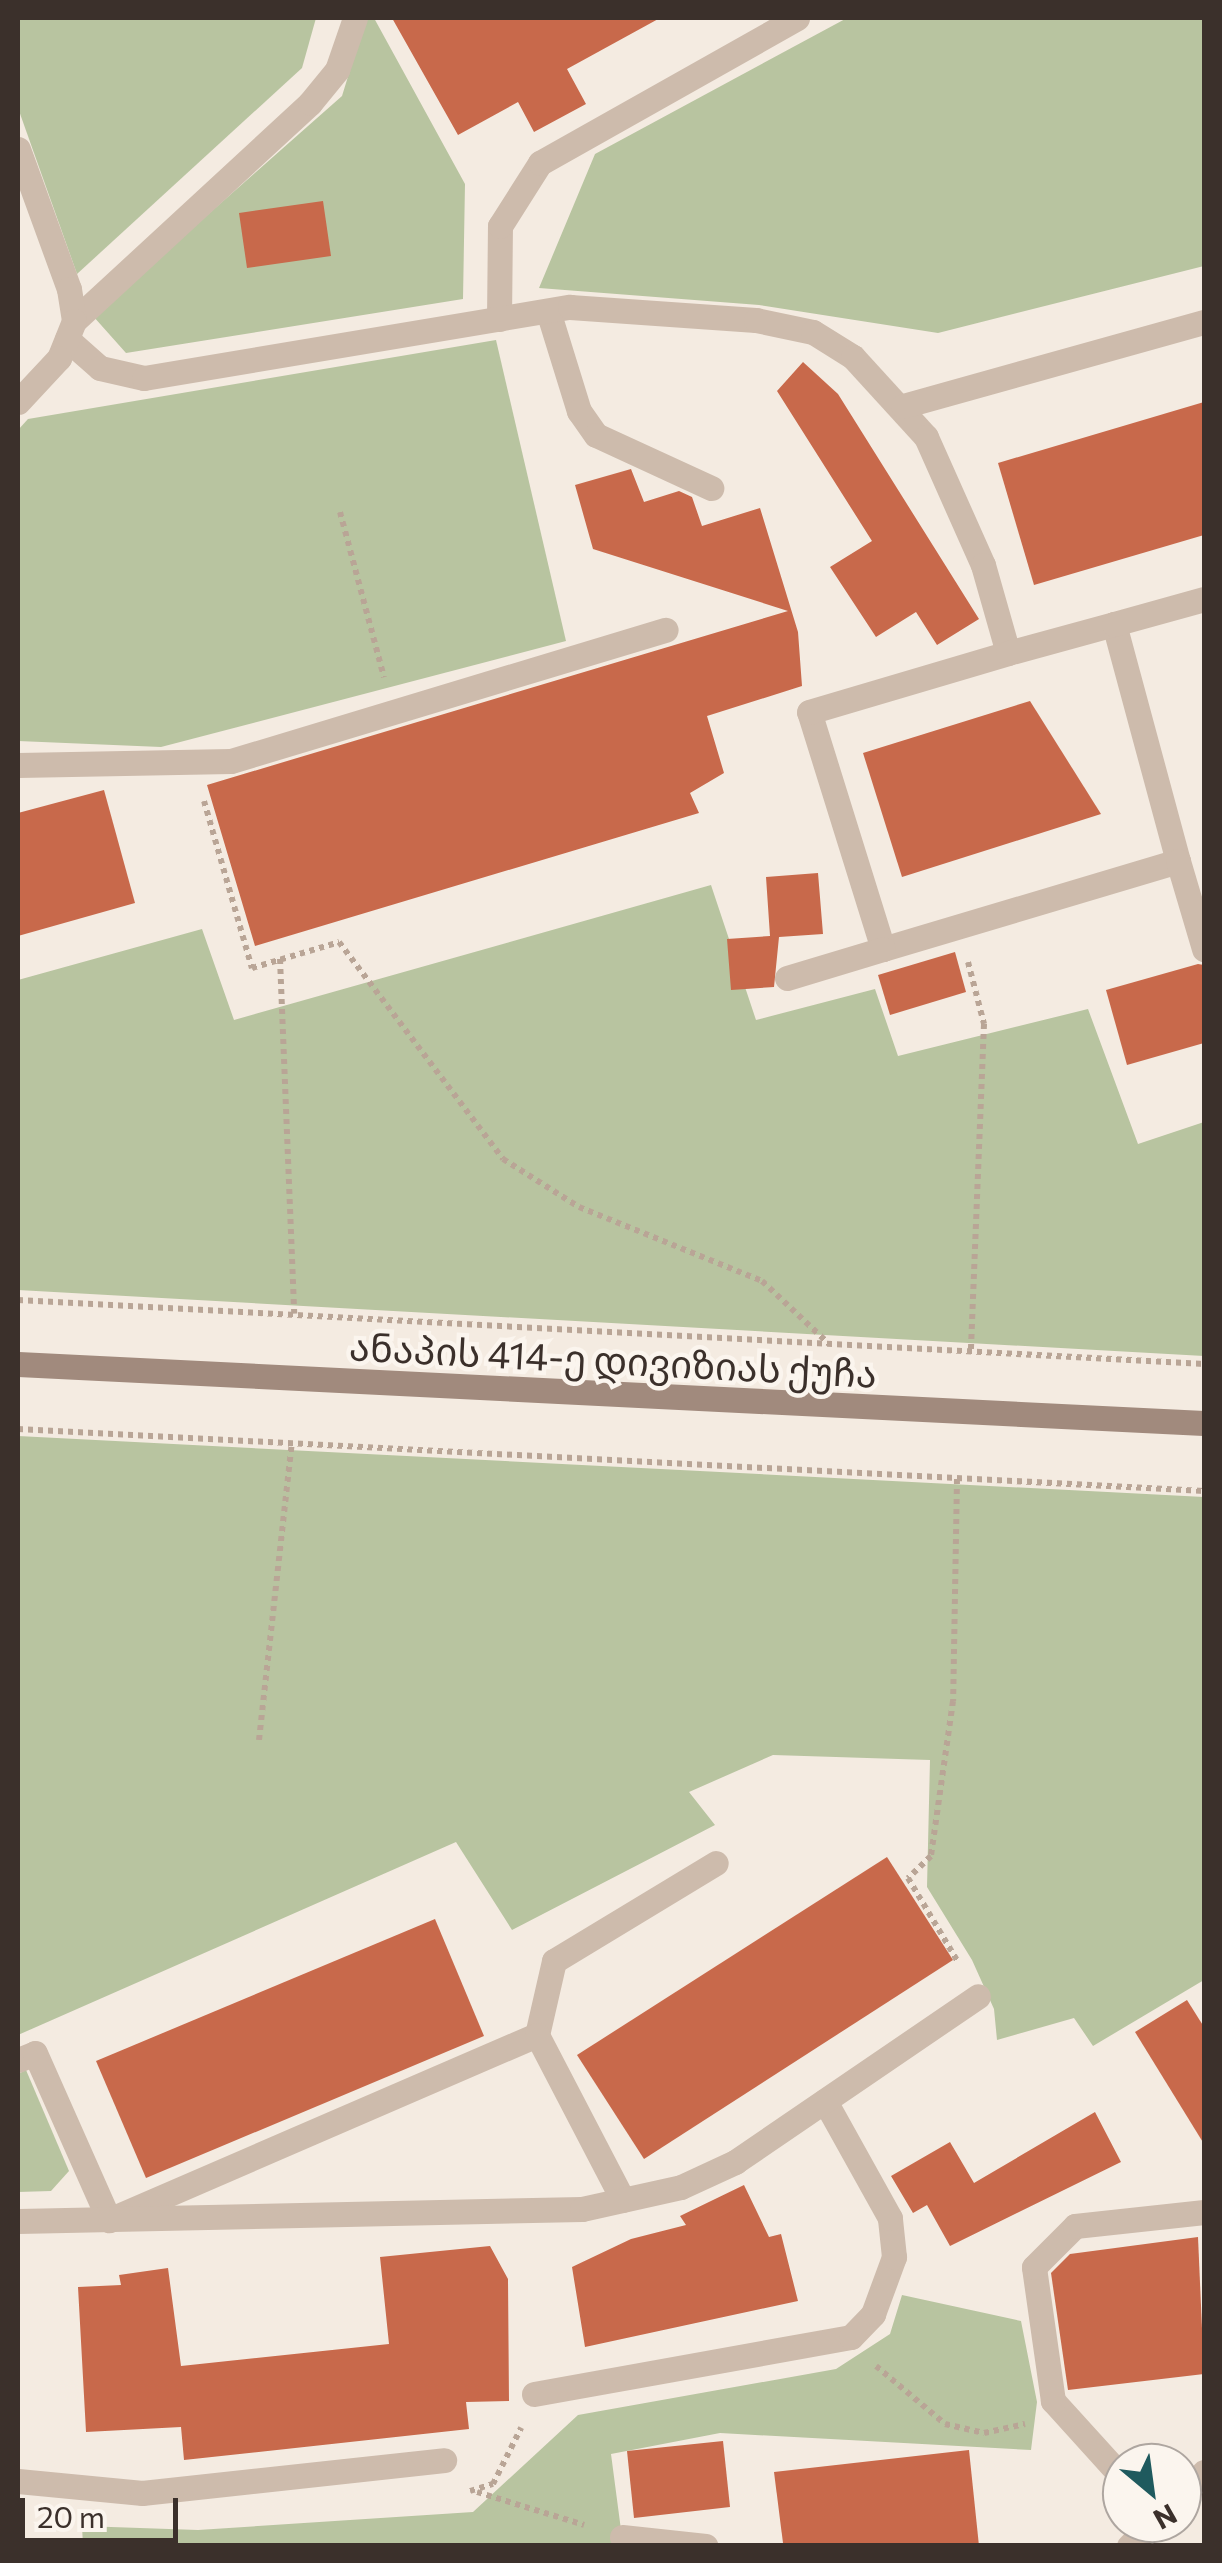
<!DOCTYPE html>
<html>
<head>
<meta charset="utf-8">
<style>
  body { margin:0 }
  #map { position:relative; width:1222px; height:2563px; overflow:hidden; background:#f4ebe1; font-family:Commissioner,"Noto Sans Georgian",sans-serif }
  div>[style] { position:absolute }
  .green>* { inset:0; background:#b8c4a0 }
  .building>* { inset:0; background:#c8694b }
  .path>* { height:6px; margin-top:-3px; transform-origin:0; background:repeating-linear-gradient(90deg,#b9a596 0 5px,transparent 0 10px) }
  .lane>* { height:25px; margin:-12.5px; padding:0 12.5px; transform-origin:12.5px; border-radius:12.5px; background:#cdbbac }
  .street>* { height:25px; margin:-12.5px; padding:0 12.5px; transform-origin:12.5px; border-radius:12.5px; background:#cdbbac }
  .secondary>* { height:25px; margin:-12.5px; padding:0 12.5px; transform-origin:12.5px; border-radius:12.5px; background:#a18a7d }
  span { translate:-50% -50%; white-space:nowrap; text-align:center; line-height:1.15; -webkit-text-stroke:9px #fbf5ee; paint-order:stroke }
  .street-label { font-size:38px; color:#3b302b }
  .frame { position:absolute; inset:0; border:20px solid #3b302b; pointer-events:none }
  .north { position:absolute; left:1102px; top:2443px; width:100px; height:100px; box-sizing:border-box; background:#fbf5ee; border:2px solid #aea6a0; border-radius:50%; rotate:151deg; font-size:28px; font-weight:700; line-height:40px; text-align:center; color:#3b302b }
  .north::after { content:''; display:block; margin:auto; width:35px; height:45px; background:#1f5a5e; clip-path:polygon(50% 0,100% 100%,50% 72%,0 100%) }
  .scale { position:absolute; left:20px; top:2498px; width:158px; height:45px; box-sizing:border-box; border:5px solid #3b302b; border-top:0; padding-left:12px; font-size:30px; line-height:35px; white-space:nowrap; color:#3b302b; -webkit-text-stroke:8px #fbf5ee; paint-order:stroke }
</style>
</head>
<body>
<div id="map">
  <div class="green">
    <div style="clip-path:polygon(18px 18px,316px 18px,302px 68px,77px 274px,18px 108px)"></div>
    <div style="clip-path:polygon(366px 18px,374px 18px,465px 184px,463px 299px,126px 353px,93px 316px,342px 96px)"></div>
    <div style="clip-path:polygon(847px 18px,1204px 18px,1204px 266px,938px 333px,759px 305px,539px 288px,595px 154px)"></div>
    <div style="clip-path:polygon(496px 340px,566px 641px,161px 747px,18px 741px,18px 430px,28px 419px)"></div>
    <div style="clip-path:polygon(711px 885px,756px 1020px,875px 989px,898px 1056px,1088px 1009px,1138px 1144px,1204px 1122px,1204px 1356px,18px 1290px,18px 980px,202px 929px,234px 1020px)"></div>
    <div style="clip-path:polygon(18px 1436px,1204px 1497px,1204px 1980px,1093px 2046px,1074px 2018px,997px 2040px,994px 2009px,972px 1960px,927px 1887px,930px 1760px,773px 1755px,689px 1792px,715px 1825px,512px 1930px,456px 1842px,18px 2035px)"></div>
    <div style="clip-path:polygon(26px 2070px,69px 2171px,51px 2191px,18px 2192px,18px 2074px)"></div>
    <div style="clip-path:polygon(902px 2295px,1021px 2321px,1037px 2402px,1031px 2450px,720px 2433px,611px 2454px,623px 2545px,83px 2546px,82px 2526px,198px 2530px,473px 2512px,578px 2415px,836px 2369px,890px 2334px)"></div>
  </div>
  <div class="building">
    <div style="clip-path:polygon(392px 18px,660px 18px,567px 69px,586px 104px,534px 132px,518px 102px,458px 135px)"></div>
    <div style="clip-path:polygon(323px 201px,331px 256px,247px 268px,239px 213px)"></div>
    <div style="clip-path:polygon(803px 362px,838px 394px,979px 619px,937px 645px,916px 612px,876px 637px,830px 567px,872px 541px,777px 391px)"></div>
    <div style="clip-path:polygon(1204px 402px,1204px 535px,1034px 585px,998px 463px)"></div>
    <div style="clip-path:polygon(631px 469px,644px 502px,679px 491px,692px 497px,702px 526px,760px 508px,798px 632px,802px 686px,707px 716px,724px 773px,690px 793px,699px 813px,255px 946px,207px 785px,788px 611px,593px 549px,575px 485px)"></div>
    <div style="clip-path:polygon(1030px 701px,1101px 814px,902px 877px,863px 753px)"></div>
    <div style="clip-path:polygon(104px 790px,135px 903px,18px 936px,18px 813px)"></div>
    <div style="clip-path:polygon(818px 873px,823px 934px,779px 937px,774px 987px,731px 990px,727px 939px,770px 936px,766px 877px)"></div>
    <div style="clip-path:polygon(955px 952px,966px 992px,890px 1015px,878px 975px)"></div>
    <div style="clip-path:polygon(1198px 964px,1204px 965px,1204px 1043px,1127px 1065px,1106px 990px)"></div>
    <div style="clip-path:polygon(887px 1857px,953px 1960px,644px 2159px,577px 2055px)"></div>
    <div style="clip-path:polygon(435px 1919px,484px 2036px,146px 2178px,96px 2061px)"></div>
    <div style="clip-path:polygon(1187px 2000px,1204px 2027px,1204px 2144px,1135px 2032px)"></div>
    <div style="clip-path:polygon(1095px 2112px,1121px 2162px,950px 2246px,927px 2205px,913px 2213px,891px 2176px,950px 2142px,974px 2183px)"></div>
    <div style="clip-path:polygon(744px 2185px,769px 2237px,781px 2234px,798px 2301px,585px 2347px,572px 2267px,631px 2239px,686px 2225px,680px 2216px)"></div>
    <div style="clip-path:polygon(1198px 2237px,1204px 2374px,1068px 2390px,1051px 2273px,1070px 2254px)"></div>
    <div style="clip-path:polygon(490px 2246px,508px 2279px,509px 2401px,466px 2402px,469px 2429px,184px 2460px,181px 2427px,86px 2432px,78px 2287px,121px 2285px,119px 2275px,168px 2268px,181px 2366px,389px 2344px,380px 2257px)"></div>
    <div style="clip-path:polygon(723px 2441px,730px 2507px,634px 2518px,627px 2451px)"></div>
    <div style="clip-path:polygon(969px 2450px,979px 2546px,783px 2543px,774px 2472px)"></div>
  </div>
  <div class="path">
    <div style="left:340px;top:512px;width:171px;rotate:75.1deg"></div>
    <div style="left:204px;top:801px;width:174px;rotate:74deg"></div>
    <div style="left:252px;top:968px;width:91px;rotate:-16.6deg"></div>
    <div style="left:339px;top:942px;width:272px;rotate:52.9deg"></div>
    <div style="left:503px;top:1159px;width:90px;rotate:32.3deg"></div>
    <div style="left:579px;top:1207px;width:197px;rotate:22deg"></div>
    <div style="left:762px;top:1281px;width:92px;rotate:43.2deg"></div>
    <div style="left:280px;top:959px;width:355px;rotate:87.7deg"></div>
    <div style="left:968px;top:962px;width:64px;rotate:75.5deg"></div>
    <div style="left:984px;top:1024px;width:329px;rotate:92.3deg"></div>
    <div style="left:18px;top:1300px;width:1188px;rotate:3.09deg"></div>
    <div style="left:18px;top:1429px;width:1188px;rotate:2.99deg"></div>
    <div style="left:957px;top:1479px;width:222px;rotate:91deg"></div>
    <div style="left:953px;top:1701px;width:157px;rotate:98.1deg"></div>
    <div style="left:931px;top:1856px;width:32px;rotate:136deg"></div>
    <div style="left:908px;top:1878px;width:98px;rotate:59.2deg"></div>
    <div style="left:259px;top:1740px;width:300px;rotate:-83.7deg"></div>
    <div style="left:876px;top:2366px;width:90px;rotate:40deg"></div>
    <div style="left:945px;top:2424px;width:40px;rotate:13deg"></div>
    <div style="left:984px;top:2433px;width:42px;rotate:-12.4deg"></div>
    <div style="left:470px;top:2491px;width:24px;rotate:-17deg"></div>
    <div style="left:493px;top:2484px;width:63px;rotate:-63.4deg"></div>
    <div style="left:477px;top:2492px;width:112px;rotate:17.1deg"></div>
  </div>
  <div class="lane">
    <div style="left:548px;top:311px;width:105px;rotate:72.8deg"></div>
    <div style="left:579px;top:411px;width:29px;rotate:55deg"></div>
    <div style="left:596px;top:435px;width:127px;rotate:24.7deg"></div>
    <div style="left:499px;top:319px;width:93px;rotate:-89.4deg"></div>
    <div style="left:500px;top:226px;width:75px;rotate:-57.6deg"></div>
    <div style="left:540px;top:163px;width:295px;rotate:-29.4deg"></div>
    <div style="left:74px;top:321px;width:321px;rotate:-42.7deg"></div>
    <div style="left:310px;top:103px;width:43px;rotate:-50.7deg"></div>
    <div style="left:337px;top:70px;width:55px;rotate:-70.9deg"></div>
    <div style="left:67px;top:339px;width:44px;rotate:41.3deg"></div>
    <div style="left:100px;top:368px;width:45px;rotate:12.8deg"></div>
    <div style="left:144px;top:378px;width:432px;rotate:-9.5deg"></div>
    <div style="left:570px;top:307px;width:186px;rotate:4deg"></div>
    <div style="left:756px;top:320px;width:58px;rotate:11.9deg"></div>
    <div style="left:813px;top:332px;width:47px;rotate:32deg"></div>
    <div style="left:853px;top:357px;width:108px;rotate:47.6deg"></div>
    <div style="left:926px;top:437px;width:140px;rotate:66deg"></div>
    <div style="left:983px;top:565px;width:91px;rotate:74.1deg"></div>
    <div style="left:903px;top:406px;width:313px;rotate:-15.6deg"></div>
    <div style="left:1114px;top:624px;width:245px;rotate:74.9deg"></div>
    <div style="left:1178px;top:861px;width:308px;rotate:163.4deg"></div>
    <div style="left:883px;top:949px;width:248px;rotate:-107.3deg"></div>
    <div style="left:809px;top:712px;width:208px;rotate:-16.5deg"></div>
    <div style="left:1008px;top:653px;width:110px;rotate:-15.3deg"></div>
    <div style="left:1114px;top:624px;width:93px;rotate:-15.5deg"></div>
    <div style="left:18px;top:765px;width:213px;rotate:-1.1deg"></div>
    <div style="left:231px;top:761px;width:454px;rotate:-16.8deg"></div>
    <div style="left:1178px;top:861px;width:92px;rotate:73.5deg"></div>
    <div style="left:787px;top:978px;width:100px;rotate:-16.8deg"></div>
    <div style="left:537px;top:2035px;width:76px;rotate:-77.1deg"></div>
    <div style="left:554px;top:1961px;width:189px;rotate:-31.2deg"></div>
    <div style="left:18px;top:2060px;width:18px;rotate:-22deg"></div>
    <div style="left:35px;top:2053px;width:183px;rotate:66.1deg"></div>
    <div style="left:109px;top:2220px;width:466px;rotate:-23.4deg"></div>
    <div style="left:537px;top:2035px;width:186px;rotate:62.5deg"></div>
    <div style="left:534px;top:2394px;width:322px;rotate:-10.2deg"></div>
    <div style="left:851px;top:2337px;width:32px;rotate:-46deg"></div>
    <div style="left:873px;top:2314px;width:61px;rotate:-69.8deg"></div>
    <div style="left:894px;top:2257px;width:39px;rotate:-96deg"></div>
    <div style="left:890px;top:2218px;width:134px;rotate:-119.1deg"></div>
    <div style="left:1122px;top:2477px;width:103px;rotate:-132.2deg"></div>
    <div style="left:1053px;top:2401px;width:135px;rotate:-98.1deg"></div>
    <div style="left:1034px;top:2267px;width:58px;rotate:-45deg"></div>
    <div style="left:1075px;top:2226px;width:130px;rotate:-6.2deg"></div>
    <div style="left:18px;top:2481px;width:125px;rotate:5.5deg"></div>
    <div style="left:142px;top:2493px;width:304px;rotate:-6.2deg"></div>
    <div style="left:622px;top:2537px;width:84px;rotate:6.1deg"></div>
  </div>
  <div class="street">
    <div style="left:18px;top:149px;width:149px;rotate:70deg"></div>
    <div style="left:69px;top:289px;width:32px;rotate:81deg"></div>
    <div style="left:74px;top:321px;width:40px;rotate:112deg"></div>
    <div style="left:59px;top:358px;width:60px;rotate:133deg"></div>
    <div style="left:18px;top:2221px;width:564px;rotate:-1.22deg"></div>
    <div style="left:582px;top:2209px;width:101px;rotate:-12.5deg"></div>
    <div style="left:681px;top:2187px;width:60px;rotate:-24.8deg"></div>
    <div style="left:735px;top:2162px;width:294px;rotate:-34.3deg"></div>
    <div style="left:1182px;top:2494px;width:31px;rotate:-45deg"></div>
    <div style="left:1129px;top:2546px;width:33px;rotate:-45deg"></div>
  </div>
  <div class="secondary">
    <div style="left:18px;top:1364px;width:1187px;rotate:2.85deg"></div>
  </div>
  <div class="street-label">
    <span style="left:613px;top:1359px;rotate:3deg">ანაპის 414-ე დივიზიას ქუჩა</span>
  </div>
  <div class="frame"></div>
  <div class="north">N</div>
  <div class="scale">20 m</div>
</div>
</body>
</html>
